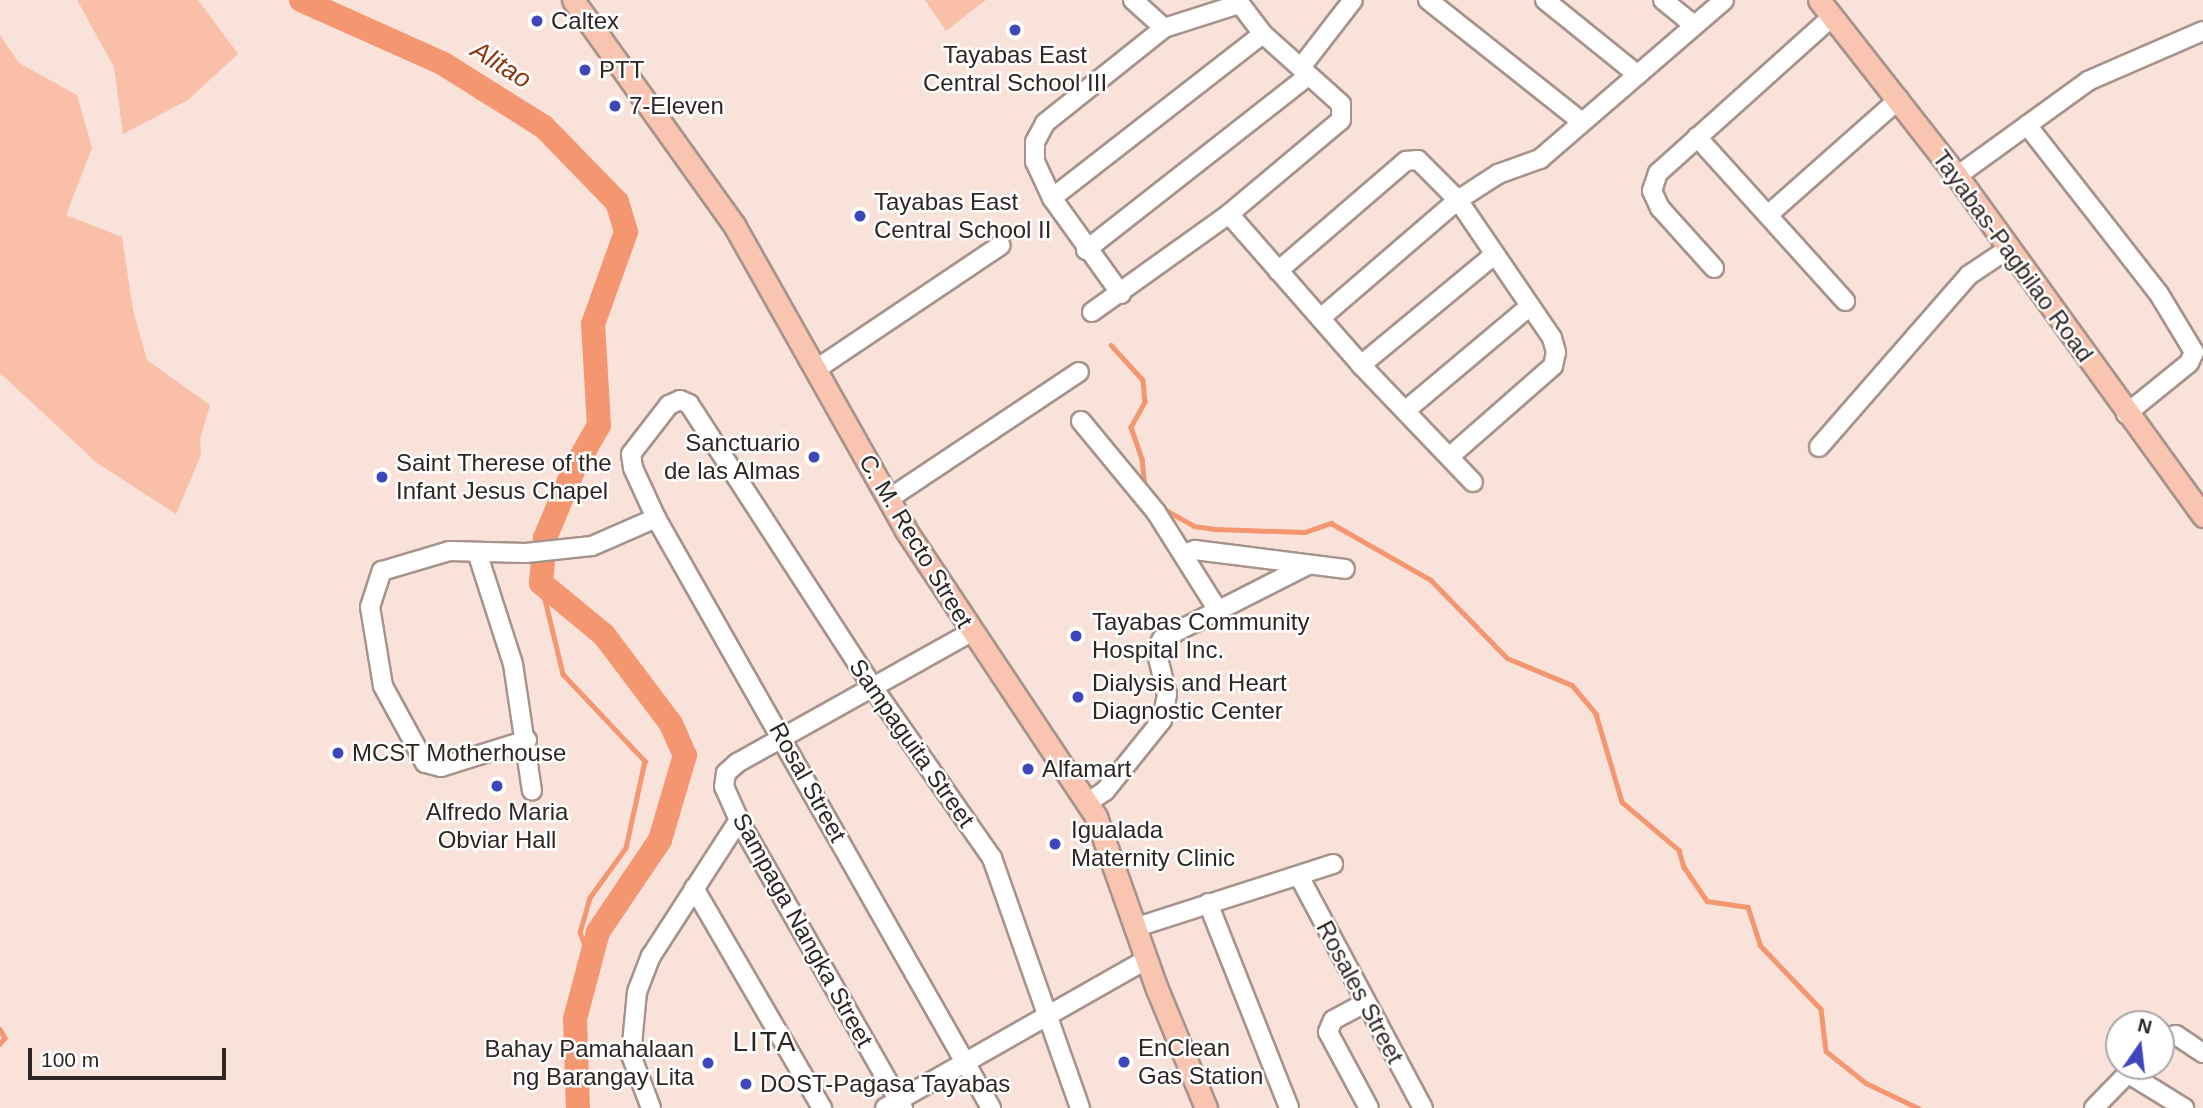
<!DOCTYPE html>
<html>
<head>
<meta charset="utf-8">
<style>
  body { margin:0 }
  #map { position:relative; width:2203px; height:1108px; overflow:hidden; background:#f8e2da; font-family:Helvetica,sans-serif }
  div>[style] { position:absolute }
  .green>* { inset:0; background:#f9bfa8 }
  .stream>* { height:4.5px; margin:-2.25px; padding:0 2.25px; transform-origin:2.25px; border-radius:2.25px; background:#f4966f }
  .river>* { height:24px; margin:-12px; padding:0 12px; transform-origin:12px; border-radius:12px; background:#f4966f }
  .roads { filter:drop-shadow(2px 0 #a6938b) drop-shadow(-2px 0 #a6938b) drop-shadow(0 2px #a6938b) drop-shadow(0 -2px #a6938b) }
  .minor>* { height:18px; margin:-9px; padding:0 9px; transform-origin:9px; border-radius:9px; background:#fff }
  .major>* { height:21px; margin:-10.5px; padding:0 10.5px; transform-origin:10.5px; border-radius:10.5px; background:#f9c5b0 }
  .dots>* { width:19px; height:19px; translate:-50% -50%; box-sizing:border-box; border:4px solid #fff; border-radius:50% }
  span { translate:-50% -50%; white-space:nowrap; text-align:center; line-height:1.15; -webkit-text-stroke:5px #fff; paint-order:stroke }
  .poi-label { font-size:24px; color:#2e2623 }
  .left { translate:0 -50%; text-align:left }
  .right { translate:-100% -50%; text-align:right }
  .street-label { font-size:24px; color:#2e2623 }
  .water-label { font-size:26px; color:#8d3910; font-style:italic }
  .quarter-label { font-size:28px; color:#2e2623; letter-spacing:2px }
  .north { position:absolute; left:2105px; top:1010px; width:70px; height:70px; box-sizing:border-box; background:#fff; border:2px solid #aba8a7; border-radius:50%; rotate:14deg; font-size:19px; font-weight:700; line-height:28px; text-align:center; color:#2e2623 }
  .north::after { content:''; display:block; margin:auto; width:24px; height:32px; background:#3d47bb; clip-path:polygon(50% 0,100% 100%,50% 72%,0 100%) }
  .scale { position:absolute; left:28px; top:1048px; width:198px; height:32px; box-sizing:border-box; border:4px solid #2e2623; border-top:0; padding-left:9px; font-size:21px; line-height:24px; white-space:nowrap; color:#2e2623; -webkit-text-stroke:5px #fff; paint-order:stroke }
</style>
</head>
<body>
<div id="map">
  <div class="green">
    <div style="clip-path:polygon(77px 0,198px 0,238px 54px,188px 100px,123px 134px,114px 67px)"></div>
    <div style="clip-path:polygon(925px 0,986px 0,946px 31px)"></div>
    <div style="clip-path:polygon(0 35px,19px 63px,77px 95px,92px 148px,66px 215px,122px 237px,133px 310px,147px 360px,210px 405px,200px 439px,201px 455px,176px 514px,97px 463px,0 373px)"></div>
  </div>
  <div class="stream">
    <div style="left:1111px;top:345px;width:47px;rotate:47.6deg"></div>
    <div style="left:1143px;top:380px;width:22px;rotate:85deg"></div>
    <div style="left:1145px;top:402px;width:29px;rotate:119deg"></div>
    <div style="left:1131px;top:427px;width:34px;rotate:71deg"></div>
    <div style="left:1142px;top:459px;width:31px;rotate:84deg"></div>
    <div style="left:1162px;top:508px;width:37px;rotate:29deg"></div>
    <div style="left:1194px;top:526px;width:21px;rotate:8deg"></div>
    <div style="left:1215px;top:529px;width:90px;rotate:1.9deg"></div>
    <div style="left:1305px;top:532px;width:28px;rotate:-19deg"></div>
    <div style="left:1331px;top:523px;width:115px;rotate:29.7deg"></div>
    <div style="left:1431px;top:580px;width:109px;rotate:45.7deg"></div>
    <div style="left:1507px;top:658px;width:70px;rotate:22.6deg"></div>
    <div style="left:1572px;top:685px;width:38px;rotate:50deg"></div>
    <div style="left:1596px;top:714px;width:92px;rotate:73.5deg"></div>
    <div style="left:1622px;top:802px;width:75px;rotate:40.1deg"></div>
    <div style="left:1679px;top:850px;width:18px;rotate:74deg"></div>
    <div style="left:1684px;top:867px;width:41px;rotate:55.9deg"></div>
    <div style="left:1707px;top:901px;width:41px;rotate:8.3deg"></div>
    <div style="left:1748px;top:907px;width:40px;rotate:72deg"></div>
    <div style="left:1760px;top:945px;width:88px;rotate:46.4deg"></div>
    <div style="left:1821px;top:1009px;width:42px;rotate:83.2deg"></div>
    <div style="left:1826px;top:1051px;width:51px;rotate:38.7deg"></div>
    <div style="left:1866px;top:1083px;width:58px;rotate:25.7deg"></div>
    <div style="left:541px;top:583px;width:94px;rotate:76.4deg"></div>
    <div style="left:563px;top:674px;width:120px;rotate:46.7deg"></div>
    <div style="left:645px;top:761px;width:89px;rotate:102.3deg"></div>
    <div style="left:626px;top:848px;width:62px;rotate:125.8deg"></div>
    <div style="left:590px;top:898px;width:35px;rotate:106deg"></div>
    <div style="left:580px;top:932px;width:30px;rotate:69deg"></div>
    <div style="left:0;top:1029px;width:10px;rotate:61deg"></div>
    <div style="left:5px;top:1038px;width:8px;rotate:130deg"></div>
  </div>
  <div class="river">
    <div style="left:301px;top:0;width:154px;rotate:24.1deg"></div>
    <div style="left:442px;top:63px;width:120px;rotate:32.1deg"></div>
    <div style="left:544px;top:127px;width:105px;rotate:45.8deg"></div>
    <div style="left:617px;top:202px;width:31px;rotate:73deg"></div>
    <div style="left:626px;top:232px;width:98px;rotate:109.7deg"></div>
    <div style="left:593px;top:324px;width:101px;rotate:86.6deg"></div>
    <div style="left:599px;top:425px;width:53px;rotate:119.5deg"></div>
    <div style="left:573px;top:471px;width:73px;rotate:112.7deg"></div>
    <div style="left:545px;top:538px;width:45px;rotate:95.1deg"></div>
    <div style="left:541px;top:583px;width:82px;rotate:39.5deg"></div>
    <div style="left:604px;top:635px;width:111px;rotate:53deg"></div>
    <div style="left:671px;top:724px;width:34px;rotate:66deg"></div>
    <div style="left:685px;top:755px;width:89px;rotate:106.4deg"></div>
    <div style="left:660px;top:840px;width:111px;rotate:124deg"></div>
    <div style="left:598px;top:932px;width:90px;rotate:104.8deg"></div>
    <div style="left:575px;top:1019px;width:89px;rotate:88.1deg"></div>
  </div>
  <div class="roads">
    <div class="minor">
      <div style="left:1133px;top:0;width:42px;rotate:42.1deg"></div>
      <div style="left:1428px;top:0;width:196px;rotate:38.4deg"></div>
      <div style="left:1545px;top:0;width:119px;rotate:38.9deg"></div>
      <div style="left:1663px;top:0;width:40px;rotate:39deg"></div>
      <div style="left:1302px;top:66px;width:83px;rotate:-52.3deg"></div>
      <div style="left:2027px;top:125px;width:214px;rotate:52deg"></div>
      <div style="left:2159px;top:294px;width:68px;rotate:58.9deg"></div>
      <div style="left:2194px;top:352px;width:12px;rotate:114deg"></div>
      <div style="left:2189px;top:363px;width:81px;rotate:141deg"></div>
      <div style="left:1697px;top:137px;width:221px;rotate:47.9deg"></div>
      <div style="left:1957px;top:176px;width:162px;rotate:-35.9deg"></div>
      <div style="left:2088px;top:81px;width:125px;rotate:-23.5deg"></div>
      <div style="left:1052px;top:198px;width:267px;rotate:-37.9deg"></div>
      <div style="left:1229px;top:214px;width:201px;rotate:48.8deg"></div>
      <div style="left:1361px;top:365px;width:162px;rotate:46.3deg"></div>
      <div style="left:1768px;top:215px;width:175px;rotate:-41.5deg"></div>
      <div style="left:1086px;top:250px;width:282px;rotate:-38.1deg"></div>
      <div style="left:1714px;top:268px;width:81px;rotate:-132deg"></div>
      <div style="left:1660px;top:208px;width:19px;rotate:-115deg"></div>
      <div style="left:1652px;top:191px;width:19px;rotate:-72deg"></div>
      <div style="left:1658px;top:173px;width:235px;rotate:-41.9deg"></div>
      <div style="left:1278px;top:271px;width:169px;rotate:-40.7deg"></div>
      <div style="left:1406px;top:161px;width:12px;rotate:-5deg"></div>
      <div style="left:1418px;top:160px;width:57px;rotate:45deg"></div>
      <div style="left:1458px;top:200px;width:167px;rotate:55.7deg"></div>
      <div style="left:1552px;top:338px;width:15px;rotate:74deg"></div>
      <div style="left:1556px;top:352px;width:14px;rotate:102deg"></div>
      <div style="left:1553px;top:366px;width:138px;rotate:138.8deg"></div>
      <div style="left:1121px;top:294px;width:118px;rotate:-125.7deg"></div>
      <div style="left:1052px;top:198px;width:40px;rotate:-115deg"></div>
      <div style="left:1035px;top:162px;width:20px;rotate:-90deg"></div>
      <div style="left:1035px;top:142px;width:21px;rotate:-62deg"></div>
      <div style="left:1045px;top:123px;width:152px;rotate:-38.6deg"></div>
      <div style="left:1164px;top:28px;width:79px;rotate:-17.7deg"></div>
      <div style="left:1092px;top:312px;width:168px;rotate:-35.6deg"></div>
      <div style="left:1229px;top:214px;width:146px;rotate:-40deg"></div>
      <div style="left:1341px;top:120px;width:16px;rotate:-90deg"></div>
      <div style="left:1341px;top:104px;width:105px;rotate:-138.1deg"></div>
      <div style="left:1263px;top:34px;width:43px;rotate:-127.4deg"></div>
      <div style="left:1323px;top:316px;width:178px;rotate:-40.7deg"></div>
      <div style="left:1458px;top:200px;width:48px;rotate:-33deg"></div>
      <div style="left:1498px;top:174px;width:45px;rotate:-19.7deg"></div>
      <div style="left:1540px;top:159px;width:243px;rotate:-40.8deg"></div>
      <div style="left:1361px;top:365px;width:173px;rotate:-39.6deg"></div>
      <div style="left:818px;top:368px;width:220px;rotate:-33.9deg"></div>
      <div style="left:1405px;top:411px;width:163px;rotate:-40deg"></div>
      <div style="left:1081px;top:421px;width:118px;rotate:50.5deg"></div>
      <div style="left:1156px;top:512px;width:115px;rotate:57.8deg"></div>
      <div style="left:1819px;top:447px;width:228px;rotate:-48.9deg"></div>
      <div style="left:1969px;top:275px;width:47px;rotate:-33.7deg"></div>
      <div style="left:890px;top:498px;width:227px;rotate:-33.7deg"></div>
      <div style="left:477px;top:552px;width:118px;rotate:72.2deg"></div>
      <div style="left:513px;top:664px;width:128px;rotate:81.5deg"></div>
      <div style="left:1184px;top:554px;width:12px;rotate:-20deg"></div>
      <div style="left:1195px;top:550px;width:151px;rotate:7.2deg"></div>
      <div style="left:527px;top:740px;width:90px;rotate:162.6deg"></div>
      <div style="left:441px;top:767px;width:16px;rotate:-166deg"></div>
      <div style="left:425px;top:763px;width:88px;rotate:-118.6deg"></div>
      <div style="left:383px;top:686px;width:80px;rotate:-99.3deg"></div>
      <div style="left:370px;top:607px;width:38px;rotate:-72deg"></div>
      <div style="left:382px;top:571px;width:70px;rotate:-16.6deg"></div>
      <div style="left:449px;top:551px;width:77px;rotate:1.5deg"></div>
      <div style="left:526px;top:553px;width:66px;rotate:-6.1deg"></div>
      <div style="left:592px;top:546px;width:70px;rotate:-23.6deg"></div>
      <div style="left:1087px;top:803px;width:22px;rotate:-34deg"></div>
      <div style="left:1105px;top:791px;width:91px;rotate:-51.2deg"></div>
      <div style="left:1162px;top:720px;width:26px;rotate:-79deg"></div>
      <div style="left:1167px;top:694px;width:45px;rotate:-104deg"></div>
      <div style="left:1156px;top:650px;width:13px;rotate:-61deg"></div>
      <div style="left:1162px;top:639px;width:164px;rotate:-26.9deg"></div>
      <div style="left:1299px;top:876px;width:263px;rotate:61.9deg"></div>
      <div style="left:694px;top:888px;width:255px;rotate:59.8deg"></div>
      <div style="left:1208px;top:903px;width:220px;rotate:68.4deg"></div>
      <div style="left:1137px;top:927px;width:206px;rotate:-17.8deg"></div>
      <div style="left:1365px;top:1003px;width:36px;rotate:152deg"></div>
      <div style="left:1333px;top:1020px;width:13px;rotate:113deg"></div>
      <div style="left:1328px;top:1032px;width:86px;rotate:61.7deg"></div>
      <div style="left:2161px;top:1038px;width:15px;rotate:-11deg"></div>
      <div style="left:2176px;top:1035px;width:32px;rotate:34deg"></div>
      <div style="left:2129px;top:1074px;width:65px;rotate:31.7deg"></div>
      <div style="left:651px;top:1108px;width:57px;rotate:-110.7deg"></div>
      <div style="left:631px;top:1055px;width:63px;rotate:-84.6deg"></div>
      <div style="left:637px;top:992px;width:39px;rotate:-69deg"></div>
      <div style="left:651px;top:956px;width:162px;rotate:-57.1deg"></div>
      <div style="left:885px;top:1108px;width:300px;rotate:-29.6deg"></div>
      <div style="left:903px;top:1108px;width:331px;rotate:-119.7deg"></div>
      <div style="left:739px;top:820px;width:36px;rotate:-114deg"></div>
      <div style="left:724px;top:787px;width:14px;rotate:-82deg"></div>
      <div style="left:726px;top:773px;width:15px;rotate:-42deg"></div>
      <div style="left:737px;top:763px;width:268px;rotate:-29.2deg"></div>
      <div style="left:991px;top:1108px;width:678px;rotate:-119.59deg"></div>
      <div style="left:656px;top:518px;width:55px;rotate:-114.7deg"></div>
      <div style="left:633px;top:468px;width:14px;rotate:-98deg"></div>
      <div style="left:631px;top:454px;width:62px;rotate:-52.2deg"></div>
      <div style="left:669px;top:405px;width:12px;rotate:-24deg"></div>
      <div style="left:680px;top:400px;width:10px;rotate:24deg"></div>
      <div style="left:689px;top:404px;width:336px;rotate:57deg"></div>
      <div style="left:872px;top:686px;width:210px;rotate:55.1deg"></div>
      <div style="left:992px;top:858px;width:265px;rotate:70.6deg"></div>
      <div style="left:2094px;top:1108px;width:59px;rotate:-45.7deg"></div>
    </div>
    <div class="major">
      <div style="left:573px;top:0;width:277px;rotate:54.4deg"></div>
      <div style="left:734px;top:225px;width:349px;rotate:60.6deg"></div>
      <div style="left:905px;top:529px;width:346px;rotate:56.4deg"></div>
      <div style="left:1096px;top:817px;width:182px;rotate:70.5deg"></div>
      <div style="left:1157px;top:989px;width:129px;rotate:67.6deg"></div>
      <div style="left:1819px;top:0;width:224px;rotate:51.9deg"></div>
      <div style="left:1957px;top:176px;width:420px;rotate:54.1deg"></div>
    </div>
  </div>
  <div class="dots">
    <div style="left:537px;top:21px;background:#3d47bb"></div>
    <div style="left:1015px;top:30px;background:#3d47bb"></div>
    <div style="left:585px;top:70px;background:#3d47bb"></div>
    <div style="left:615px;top:106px;background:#3d47bb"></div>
    <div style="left:860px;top:216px;background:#3d47bb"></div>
    <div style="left:814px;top:457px;background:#3d47bb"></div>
    <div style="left:382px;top:477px;background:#3d47bb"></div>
    <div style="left:1076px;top:636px;background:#3d47bb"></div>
    <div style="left:1078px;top:697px;background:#3d47bb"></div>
    <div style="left:338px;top:753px;background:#3d47bb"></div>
    <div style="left:1028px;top:769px;background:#3d47bb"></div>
    <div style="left:497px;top:786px;background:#3d47bb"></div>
    <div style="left:1055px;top:844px;background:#3d47bb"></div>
    <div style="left:1124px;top:1062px;background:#3d47bb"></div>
    <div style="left:708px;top:1063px;background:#3d47bb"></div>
    <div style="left:746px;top:1084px;background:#3d47bb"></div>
  </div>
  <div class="poi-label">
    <span class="left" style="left:551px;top:21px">Caltex</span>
    <span style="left:1015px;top:69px">Tayabas East<br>Central School III</span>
    <span class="left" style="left:599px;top:70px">PTT</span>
    <span class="left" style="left:629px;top:106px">7-Eleven</span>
    <span class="left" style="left:874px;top:216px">Tayabas East<br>Central School II</span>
    <span class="right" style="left:800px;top:457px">Sanctuario<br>de las Almas</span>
    <span class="left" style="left:396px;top:477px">Saint Therese of the<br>Infant Jesus Chapel</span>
    <span class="left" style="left:1092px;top:636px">Tayabas Community<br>Hospital Inc.</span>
    <span class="left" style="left:1092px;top:697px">Dialysis and Heart<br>Diagnostic Center</span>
    <span class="left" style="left:352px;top:753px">MCST Motherhouse</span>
    <span class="left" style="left:1042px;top:769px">Alfamart</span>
    <span style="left:497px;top:826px">Alfredo Maria<br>Obviar Hall</span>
    <span class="left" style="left:1071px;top:844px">Igualada<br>Maternity Clinic</span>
    <span class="left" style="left:1138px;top:1062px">EnClean<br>Gas Station</span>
    <span class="right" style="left:694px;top:1063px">Bahay Pamahalaan<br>ng Barangay Lita</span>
    <span class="left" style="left:760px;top:1084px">DOST-Pagasa Tayabas</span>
  </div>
  <div class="street-label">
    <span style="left:2013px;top:256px;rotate:54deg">Tayabas-Pagbilao Road</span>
    <span style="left:916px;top:541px;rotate:59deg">C. M. Recto Street</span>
    <span style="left:912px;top:743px;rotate:55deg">Sampaguita Street</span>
    <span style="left:808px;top:782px;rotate:61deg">Rosal Street</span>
    <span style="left:803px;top:930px;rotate:61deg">Sampaga Nangka Street</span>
    <span style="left:1360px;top:992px;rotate:62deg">Rosales Street</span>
  </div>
  <div class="water-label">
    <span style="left:501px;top:65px;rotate:32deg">Alitao</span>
  </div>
  <div class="quarter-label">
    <span style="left:765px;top:1042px">LITA</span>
  </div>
  <div class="north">N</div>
  <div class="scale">100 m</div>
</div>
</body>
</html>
